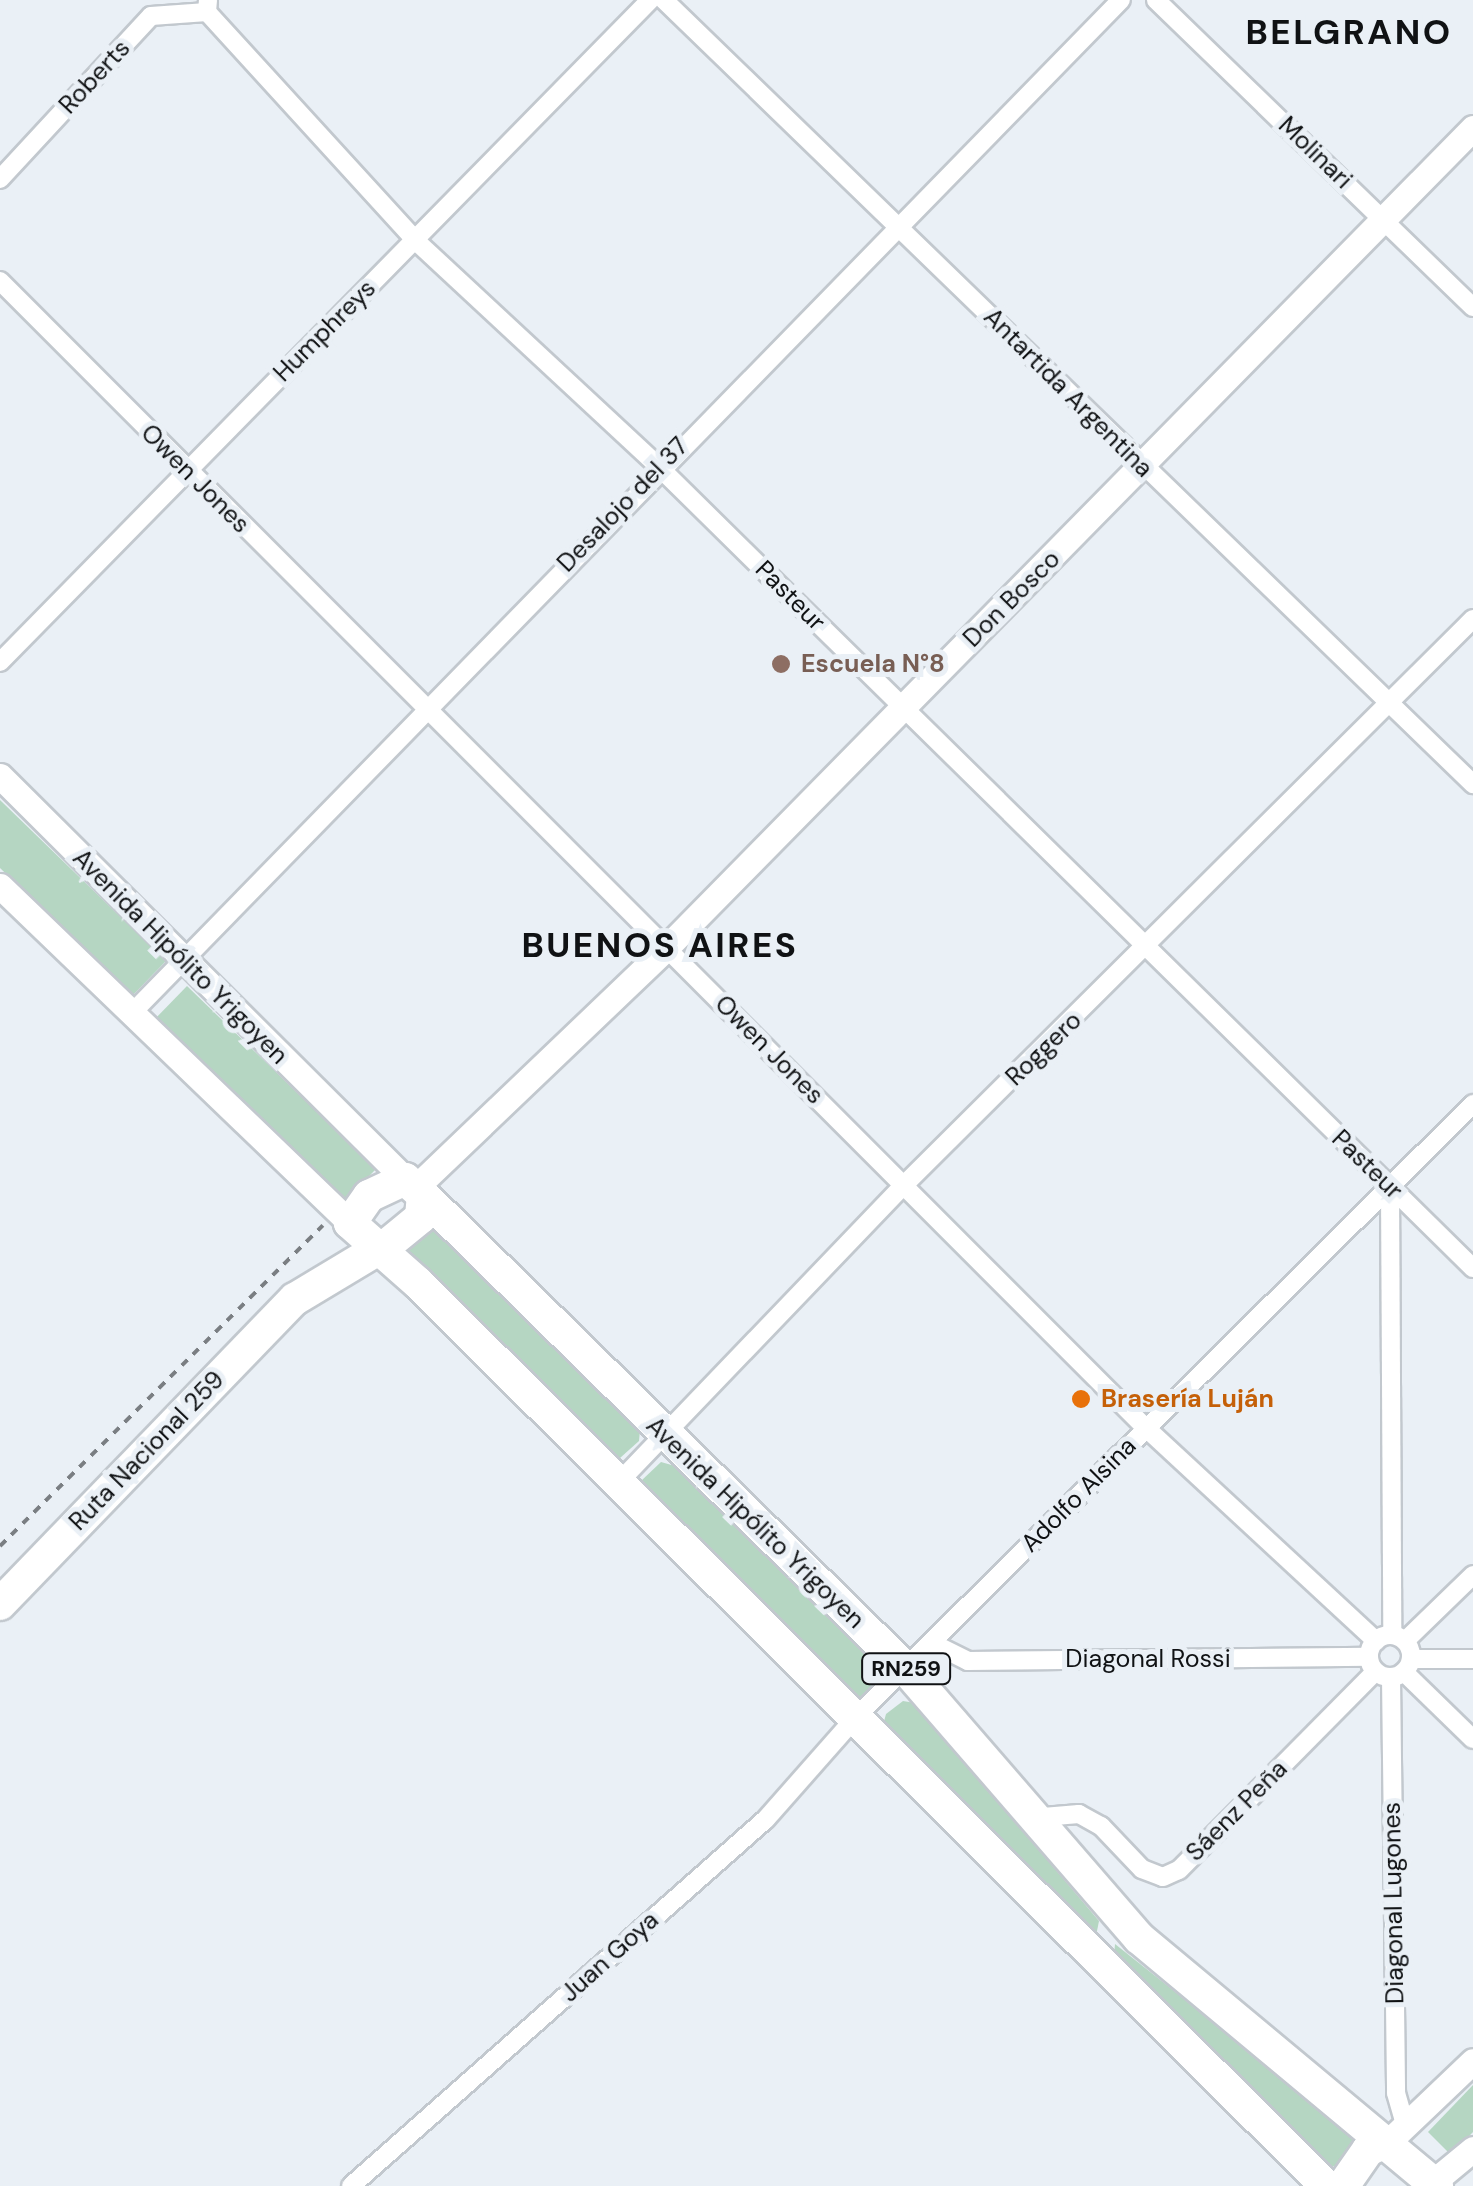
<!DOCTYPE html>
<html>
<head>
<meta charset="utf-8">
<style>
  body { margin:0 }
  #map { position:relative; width:1473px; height:2186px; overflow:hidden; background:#eaf0f6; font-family:"DM Sans",sans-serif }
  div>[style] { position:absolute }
  .green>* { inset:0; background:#b5d6c2 }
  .path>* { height:4px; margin-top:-2px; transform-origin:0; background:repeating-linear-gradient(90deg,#7a7e82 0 8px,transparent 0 16px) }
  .roads { filter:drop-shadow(2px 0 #c2c8ce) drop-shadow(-2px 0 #c2c8ce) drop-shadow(0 2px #c2c8ce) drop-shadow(0 -2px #c2c8ce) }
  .street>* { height:18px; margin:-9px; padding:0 9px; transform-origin:9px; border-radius:9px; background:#fff }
  .street>.ring { margin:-9px; padding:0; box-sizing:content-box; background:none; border:18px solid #fff; border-radius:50% }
  .secondary>* { height:25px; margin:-12.5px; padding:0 12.5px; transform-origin:12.5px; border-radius:12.5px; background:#fff }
  .highway>* { height:32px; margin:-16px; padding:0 16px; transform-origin:16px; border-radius:16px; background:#fff }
  .dots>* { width:28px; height:28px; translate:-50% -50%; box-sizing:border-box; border:5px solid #eaf0f6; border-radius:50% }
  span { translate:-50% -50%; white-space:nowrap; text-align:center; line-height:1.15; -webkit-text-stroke:10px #eaf0f6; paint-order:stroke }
  .shield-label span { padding:2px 8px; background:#eaf0f6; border:2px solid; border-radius:8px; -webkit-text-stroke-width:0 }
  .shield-label { font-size:22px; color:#101214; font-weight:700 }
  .street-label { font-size:25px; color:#101214 }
  .education-label { font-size:25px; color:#785e54; font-weight:700 }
  .left { translate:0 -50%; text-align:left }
  .food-label { font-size:25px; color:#c56008; font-weight:700 }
  .district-label { font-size:35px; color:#101214; font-weight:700; letter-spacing:2.5px }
</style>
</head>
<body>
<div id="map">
  <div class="green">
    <div style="clip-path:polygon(0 800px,166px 961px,132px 996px,0 868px)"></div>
    <div style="clip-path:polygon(187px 986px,376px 1169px,342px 1204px,153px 1021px)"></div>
    <div style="clip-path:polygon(427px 1226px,438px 1229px,640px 1430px,639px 1441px,620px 1458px,607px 1457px,402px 1259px)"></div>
    <div style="clip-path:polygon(661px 1462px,675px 1466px,880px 1665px,881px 1679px,861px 1696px,848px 1696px,643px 1496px,641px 1481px)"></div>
    <div style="clip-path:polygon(903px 1701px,915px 1703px,1099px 1921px,1097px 1931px,1087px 1930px,882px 1729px,886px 1714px)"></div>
    <div style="clip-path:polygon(1115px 1944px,1358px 2137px,1344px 2167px,1328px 2166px,1114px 1957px)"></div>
    <div style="clip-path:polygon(1473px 2085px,1473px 2132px,1451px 2155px,1428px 2132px)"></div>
  </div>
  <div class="path">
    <div style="left:0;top:1546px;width:455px;rotate:-44.8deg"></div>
  </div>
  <div class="roads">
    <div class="street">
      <div style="left:208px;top:0;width:12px;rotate:95deg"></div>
      <div style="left:207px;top:12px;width:310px;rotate:47.6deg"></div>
      <div style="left:416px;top:241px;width:332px;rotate:42.9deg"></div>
      <div style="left:659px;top:467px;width:1142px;rotate:44.54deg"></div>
      <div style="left:664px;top:0;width:1127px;rotate:44.1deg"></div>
      <div style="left:1156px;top:0;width:441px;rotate:44.1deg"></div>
      <div style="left:0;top:179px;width:222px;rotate:-47.2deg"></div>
      <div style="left:151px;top:16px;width:56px;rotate:-4.1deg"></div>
      <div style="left:0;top:281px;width:1620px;rotate:45.03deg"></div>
      <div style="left:1145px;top:1427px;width:315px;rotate:42.8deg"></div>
      <div style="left:0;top:662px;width:928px;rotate:-45.52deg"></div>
      <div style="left:131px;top:1014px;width:1417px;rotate:-45.69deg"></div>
      <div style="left:1390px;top:1187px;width:448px;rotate:89.7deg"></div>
      <div style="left:619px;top:1482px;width:410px;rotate:-46.2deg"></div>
      <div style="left:903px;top:1186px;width:804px;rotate:-44.85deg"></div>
      <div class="ring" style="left:1369px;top:1635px;width:24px;height:24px"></div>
      <div style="left:1405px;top:1641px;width:95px;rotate:-44.1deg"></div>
      <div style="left:932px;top:1643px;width:40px;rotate:26.6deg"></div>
      <div style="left:968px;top:1661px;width:401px;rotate:-0.6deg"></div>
      <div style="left:1411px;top:1659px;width:62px"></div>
      <div style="left:1404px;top:1672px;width:96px;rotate:44.2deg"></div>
      <div style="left:1391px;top:1677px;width:416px;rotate:89.3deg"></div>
      <div style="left:1396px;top:2093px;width:35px;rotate:74deg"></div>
      <div style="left:1031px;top:1818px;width:48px;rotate:-4.8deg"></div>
      <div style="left:1079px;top:1814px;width:25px;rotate:29deg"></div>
      <div style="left:1101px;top:1826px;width:59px;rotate:46.4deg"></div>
      <div style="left:1142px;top:1869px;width:22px;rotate:21deg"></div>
      <div style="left:1163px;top:1877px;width:17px;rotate:-24deg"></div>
      <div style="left:1179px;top:1870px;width:279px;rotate:-45.3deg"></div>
      <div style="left:351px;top:2186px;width:554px;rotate:-41.49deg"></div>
      <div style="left:766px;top:1819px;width:136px;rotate:-48.6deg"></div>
      <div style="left:856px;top:1717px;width:870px;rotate:-44.81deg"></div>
    </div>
    <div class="secondary">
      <div style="left:0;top:776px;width:571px;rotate:44.86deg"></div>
      <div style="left:0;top:886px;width:486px;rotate:43.9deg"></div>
      <div style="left:415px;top:1188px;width:349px;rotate:-43.7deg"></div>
      <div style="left:667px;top:947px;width:1149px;rotate:-45.46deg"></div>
      <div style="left:1388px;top:2142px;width:117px;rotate:-43.6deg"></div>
      <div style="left:1433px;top:2182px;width:52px;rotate:-39.5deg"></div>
    </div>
    <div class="highway">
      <div style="left:382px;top:1249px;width:50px;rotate:-39.4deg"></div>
      <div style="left:421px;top:1217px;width:22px;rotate:-85deg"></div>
      <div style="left:0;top:1604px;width:424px;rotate:-46deg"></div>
      <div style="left:295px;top:1299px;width:99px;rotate:-31deg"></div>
      <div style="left:1326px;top:2186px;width:1281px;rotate:-135.16deg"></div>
      <div style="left:418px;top:1283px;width:91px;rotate:-138.6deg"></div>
      <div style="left:350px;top:1223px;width:33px;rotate:-55deg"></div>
      <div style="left:369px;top:1196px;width:40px;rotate:-25deg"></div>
      <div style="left:405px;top:1179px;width:24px;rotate:42deg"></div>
      <div style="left:423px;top:1195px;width:677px;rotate:44.46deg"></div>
      <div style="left:906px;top:1669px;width:356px;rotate:49.1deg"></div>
      <div style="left:1139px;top:1938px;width:388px;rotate:39.8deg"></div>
      <div style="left:1343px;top:2186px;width:44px;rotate:-55.2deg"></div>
      <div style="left:1368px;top:2150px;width:21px;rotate:-25deg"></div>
    </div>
  </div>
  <div class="dots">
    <div style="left:781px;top:664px;background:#8d6e63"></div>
    <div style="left:1081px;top:1399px;background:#e8710a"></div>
  </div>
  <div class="shield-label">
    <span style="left:906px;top:1669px">RN259</span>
  </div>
  <div class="street-label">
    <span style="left:95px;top:77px;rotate:-47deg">Roberts</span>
    <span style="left:1315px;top:153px;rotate:44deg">Molinari</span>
    <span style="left:325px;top:331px;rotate:-45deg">Humphreys</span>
    <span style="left:1068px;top:393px;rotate:45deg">Antartida Argentina</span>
    <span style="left:195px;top:479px;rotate:45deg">Owen Jones</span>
    <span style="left:623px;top:505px;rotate:-46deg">Desalojo del 37</span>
    <span style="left:790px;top:596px;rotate:45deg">Pasteur</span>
    <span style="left:1012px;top:599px;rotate:-45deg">Don Bosco</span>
    <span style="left:180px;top:957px;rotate:45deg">Avenida Hipólito Yrigoyen</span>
    <span style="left:1044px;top:1049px;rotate:-44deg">Roggero</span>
    <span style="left:769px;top:1050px;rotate:45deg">Owen Jones</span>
    <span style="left:1367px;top:1165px;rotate:44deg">Pasteur</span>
    <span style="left:147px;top:1451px;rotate:-46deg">Ruta Nacional 259</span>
    <span style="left:1079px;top:1495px;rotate:-45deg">Adolfo Alsina</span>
    <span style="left:755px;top:1523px;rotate:44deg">Avenida Hipólito Yrigoyen</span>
    <span style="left:1148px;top:1659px">Diagonal Rossi</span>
    <span style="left:1237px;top:1811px;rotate:-45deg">Sáenz Peña</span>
    <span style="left:1394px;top:1903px;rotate:-91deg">Diagonal Lugones</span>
    <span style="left:610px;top:1957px;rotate:-42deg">Juan Goya</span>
  </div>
  <div class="education-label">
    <span class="left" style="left:801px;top:664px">Escuela N°8</span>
  </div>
  <div class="food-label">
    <span class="left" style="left:1101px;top:1399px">Brasería Luján</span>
  </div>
  <div class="district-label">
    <span style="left:1349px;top:32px">BELGRANO</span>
    <span style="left:660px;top:945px">BUENOS AIRES</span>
  </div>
</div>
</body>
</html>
